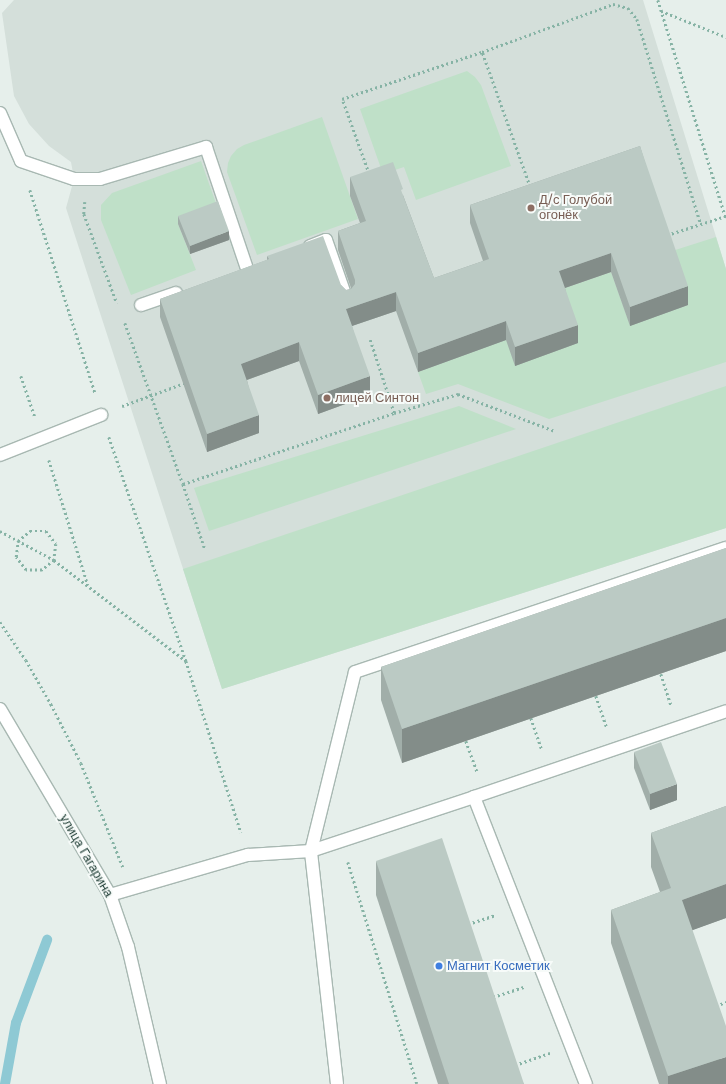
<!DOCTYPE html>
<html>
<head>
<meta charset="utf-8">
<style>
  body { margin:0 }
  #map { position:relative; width:726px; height:1084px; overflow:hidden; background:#e6efeb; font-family:"DM Sans",sans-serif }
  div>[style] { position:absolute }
  .built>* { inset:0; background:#d4dfda }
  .green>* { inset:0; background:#bfe0c8 }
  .stream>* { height:10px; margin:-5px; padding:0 5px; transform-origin:5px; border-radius:5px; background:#8ec9d4 }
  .path>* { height:2.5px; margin-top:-1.25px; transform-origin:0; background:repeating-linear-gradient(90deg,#86b3a5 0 2px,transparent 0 5px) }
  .roads { filter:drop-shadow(1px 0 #a8b8b2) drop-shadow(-1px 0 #a8b8b2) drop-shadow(0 1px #a8b8b2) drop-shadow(0 -1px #a8b8b2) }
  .minor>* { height:12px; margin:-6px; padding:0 6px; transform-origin:6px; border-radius:6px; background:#fff }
  .wall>* { inset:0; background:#a1aea9 }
  .shaded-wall>* { inset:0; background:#838d89 }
  .building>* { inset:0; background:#bbcac4 }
  .dots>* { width:11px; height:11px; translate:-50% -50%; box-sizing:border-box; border:2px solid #f7fbf9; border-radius:50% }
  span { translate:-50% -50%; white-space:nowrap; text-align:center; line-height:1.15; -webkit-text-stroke:4px #f7fbf9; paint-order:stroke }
  .education-label { font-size:13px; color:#785e54 }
  .left { translate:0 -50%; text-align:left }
  .street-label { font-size:13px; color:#24423a }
  .shop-label { font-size:13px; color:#366cbe }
</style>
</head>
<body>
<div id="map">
  <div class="built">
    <div style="clip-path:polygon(14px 0,643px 0,726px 269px,726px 528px,222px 689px,66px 208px,74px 179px,71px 162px,49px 146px,29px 124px,14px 96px,2px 13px)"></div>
  </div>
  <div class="green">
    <div style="clip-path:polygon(467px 71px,475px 77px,481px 85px,511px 166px,416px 200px,404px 167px,383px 174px,360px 109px)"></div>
    <div style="clip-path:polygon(322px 117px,358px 219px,257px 255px,227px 172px,228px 163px,231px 156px,237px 149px,244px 145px)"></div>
    <div style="clip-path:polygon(201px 161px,218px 209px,178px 224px,196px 270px,131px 295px,101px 220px,101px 205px,112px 193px)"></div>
    <div style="clip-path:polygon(716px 237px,726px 269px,726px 362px,549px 419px,458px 384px,426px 394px,418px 372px,469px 353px,559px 290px,611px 272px,630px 325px,688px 305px,669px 252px)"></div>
    <div style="clip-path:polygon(726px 386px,726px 528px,222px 689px,183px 569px)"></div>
    <div style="clip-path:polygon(459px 406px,516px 429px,209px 531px,194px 488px)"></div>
  </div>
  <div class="stream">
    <div style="left:5px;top:1084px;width:62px;rotate:-79.8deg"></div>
    <div style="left:16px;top:1023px;width:89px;rotate:-69.5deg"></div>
  </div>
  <div class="path">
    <div style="left:658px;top:0;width:228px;rotate:72.7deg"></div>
    <div style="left:661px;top:11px;width:70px;rotate:21.8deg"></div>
    <div style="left:369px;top:174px;width:80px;rotate:-109.8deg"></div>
    <div style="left:342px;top:99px;width:148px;rotate:-18.6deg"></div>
    <div style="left:530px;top:187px;width:143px;rotate:-109.6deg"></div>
    <div style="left:482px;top:52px;width:140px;rotate:-20.1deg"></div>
    <div style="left:613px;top:4px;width:16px;rotate:15deg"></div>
    <div style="left:628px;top:8px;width:14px;rotate:51deg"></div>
    <div style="left:637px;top:19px;width:215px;rotate:72.7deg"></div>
    <div style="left:30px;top:190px;width:213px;rotate:72.2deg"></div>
    <div style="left:85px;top:202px;width:12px;rotate:95deg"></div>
    <div style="left:84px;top:214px;width:95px;rotate:69.7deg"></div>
    <div style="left:667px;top:235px;width:62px;rotate:-17.9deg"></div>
    <div style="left:125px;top:323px;width:171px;rotate:70.2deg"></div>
    <div style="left:183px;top:484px;width:223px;rotate:-18.6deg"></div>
    <div style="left:394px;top:413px;width:77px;rotate:-108.2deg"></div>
    <div style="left:21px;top:376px;width:43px;rotate:71.1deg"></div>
    <div style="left:122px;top:406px;width:67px;rotate:-20.1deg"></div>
    <div style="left:394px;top:413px;width:67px;rotate:-16.5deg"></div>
    <div style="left:458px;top:394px;width:104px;rotate:20.9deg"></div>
    <div style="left:109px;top:437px;width:237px;rotate:71deg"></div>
    <div style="left:49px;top:460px;width:131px;rotate:72.7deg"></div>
    <div style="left:183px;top:484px;width:69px;rotate:71.3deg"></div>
    <div style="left:0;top:531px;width:61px;rotate:28.2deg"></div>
    <div style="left:54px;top:560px;width:166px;rotate:37.4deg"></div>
    <div style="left:186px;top:661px;width:180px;rotate:72.2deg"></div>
    <div style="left:30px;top:531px;width:16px"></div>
    <div style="left:46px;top:531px;width:16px;rotate:52deg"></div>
    <div style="left:56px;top:544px;width:16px;rotate:97deg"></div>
    <div style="left:54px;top:560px;width:16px;rotate:140deg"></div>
    <div style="left:42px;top:570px;width:16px;rotate:180deg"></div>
    <div style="left:26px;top:570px;width:16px;rotate:-128deg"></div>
    <div style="left:16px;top:557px;width:16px;rotate:-83deg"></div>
    <div style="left:18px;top:541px;width:16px;rotate:-40deg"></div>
    <div style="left:0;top:622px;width:46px;rotate:55.6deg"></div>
    <div style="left:26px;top:660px;width:51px;rotate:60.4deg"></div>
    <div style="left:51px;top:704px;width:66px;rotate:63deg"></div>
    <div style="left:81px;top:763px;width:112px;rotate:68deg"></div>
    <div style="left:661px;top:674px;width:33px;rotate:72deg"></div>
    <div style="left:596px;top:696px;width:34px;rotate:71deg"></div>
    <div style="left:531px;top:718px;width:34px;rotate:71deg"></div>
    <div style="left:466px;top:741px;width:33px;rotate:70deg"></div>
    <div style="left:348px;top:862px;width:232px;rotate:72.7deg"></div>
    <div style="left:468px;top:924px;width:29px;rotate:-18deg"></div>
    <div style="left:493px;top:997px;width:33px;rotate:-18deg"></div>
    <div style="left:716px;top:1006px;width:11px;rotate:-22deg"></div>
    <div style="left:515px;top:1065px;width:37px;rotate:-19deg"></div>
  </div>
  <div class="roads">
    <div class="minor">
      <div style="left:0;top:113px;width:52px;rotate:66.4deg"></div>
      <div style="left:21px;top:161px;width:56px;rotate:18.8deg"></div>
      <div style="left:74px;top:179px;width:26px"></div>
      <div style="left:100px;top:179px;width:111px;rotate:-16.8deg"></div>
      <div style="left:206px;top:147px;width:129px;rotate:71.4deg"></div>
      <div style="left:310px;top:246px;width:17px;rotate:-21deg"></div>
      <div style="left:326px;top:240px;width:64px;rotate:70.7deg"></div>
      <div style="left:141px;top:305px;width:37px;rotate:-19deg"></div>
      <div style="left:0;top:455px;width:109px;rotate:-21.6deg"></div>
      <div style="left:0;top:709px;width:216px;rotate:59.4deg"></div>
      <div style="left:110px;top:895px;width:55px;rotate:70.9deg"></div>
      <div style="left:128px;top:947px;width:141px;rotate:76.9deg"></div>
      <div style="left:474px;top:797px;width:266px;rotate:-18.8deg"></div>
      <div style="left:110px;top:895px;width:144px;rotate:-16.2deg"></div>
      <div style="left:248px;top:855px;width:63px;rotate:-3.6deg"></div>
      <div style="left:311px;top:851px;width:172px;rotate:-18.3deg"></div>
      <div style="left:474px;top:797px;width:308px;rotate:68.7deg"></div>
      <div style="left:337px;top:1084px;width:234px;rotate:-96.4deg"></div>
      <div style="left:311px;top:851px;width:184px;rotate:-76.2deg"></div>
      <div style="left:355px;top:672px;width:391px;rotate:-18.5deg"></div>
    </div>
  </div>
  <div class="wall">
    <div style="clip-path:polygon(640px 146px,688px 305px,630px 326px,611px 272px,565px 288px,578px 343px,515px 366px,506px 340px,418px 372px,396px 311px,352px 326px,370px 395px,318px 414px,299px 361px,247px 380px,259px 433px,207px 452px,160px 317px,160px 299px,267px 260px,267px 256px,341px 285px,346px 290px,351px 289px,351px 288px,338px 250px,338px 231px,360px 223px,350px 196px,350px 177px,403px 195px,434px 278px,483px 261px,470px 223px,470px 205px)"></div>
    <div style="clip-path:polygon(178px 216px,229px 240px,190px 254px,178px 224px)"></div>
    <div style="clip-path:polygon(726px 548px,726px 651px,402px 763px,381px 700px,381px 667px)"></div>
    <div style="clip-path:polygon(634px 752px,677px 800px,650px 810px,634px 768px)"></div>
    <div style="clip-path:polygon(726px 806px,726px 918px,692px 930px,726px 1084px,659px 1084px,611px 943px,611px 910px,660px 892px,651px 867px,651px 833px)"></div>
    <div style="clip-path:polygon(376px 861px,524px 1084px,438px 1084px,376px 895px)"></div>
  </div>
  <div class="shaded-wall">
    <div style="clip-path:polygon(229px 231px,229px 240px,190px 254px,190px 246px)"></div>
    <div style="clip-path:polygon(611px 253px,611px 272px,559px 290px,559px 271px)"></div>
    <div style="clip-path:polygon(688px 286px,688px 305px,630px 326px,630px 307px)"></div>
    <div style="clip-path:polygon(396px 292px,396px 311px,346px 328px,346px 309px)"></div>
    <div style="clip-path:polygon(506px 321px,506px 340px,418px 372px,418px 353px)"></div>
    <div style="clip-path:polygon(578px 325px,578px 343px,515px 366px,515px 347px)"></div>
    <div style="clip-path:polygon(299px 342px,299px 361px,241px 382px,241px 364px)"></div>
    <div style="clip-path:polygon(370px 376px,370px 395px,318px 414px,318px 395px)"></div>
    <div style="clip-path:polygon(259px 415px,259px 433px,207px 452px,207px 434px)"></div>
    <div style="clip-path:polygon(726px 618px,726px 651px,402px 763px,402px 729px)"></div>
    <div style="clip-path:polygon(677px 784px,677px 800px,650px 810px,650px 794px)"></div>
    <div style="clip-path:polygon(726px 884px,726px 918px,682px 934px,682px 900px)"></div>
    <div style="clip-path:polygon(726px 1057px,726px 1084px,668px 1084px,668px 1076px)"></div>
  </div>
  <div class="building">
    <div style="clip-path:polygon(640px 146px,688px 286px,630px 307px,611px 253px,559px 271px,578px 325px,515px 347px,506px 321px,418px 353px,396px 292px,346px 309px,370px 376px,318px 395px,299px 342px,241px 364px,259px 415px,207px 434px,160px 299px,269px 259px,267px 256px,323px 236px,341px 285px,346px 290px,351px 289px,355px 284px,355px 280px,338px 231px,366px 221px,350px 177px,393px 162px,403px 189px,401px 190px,434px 278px,489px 259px,470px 205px)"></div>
    <div style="clip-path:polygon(218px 201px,229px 231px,190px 246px,178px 216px)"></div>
    <div style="clip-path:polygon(726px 548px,726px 618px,402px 729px,381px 667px)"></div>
    <div style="clip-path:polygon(661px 742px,677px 784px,650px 794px,634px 752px)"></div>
    <div style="clip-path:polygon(726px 806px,726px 884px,682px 900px,726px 1026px,726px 1057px,668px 1076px,611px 910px,671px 888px,651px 833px)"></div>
    <div style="clip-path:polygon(442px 838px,524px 1084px,449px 1084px,376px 861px)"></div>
  </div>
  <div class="dots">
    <div style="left:531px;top:208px;background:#8d6e63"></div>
    <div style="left:327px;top:398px;background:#8d6e63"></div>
    <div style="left:439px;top:966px;background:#3f7fe0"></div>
  </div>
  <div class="education-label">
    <span class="left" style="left:539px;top:208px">Д/с Голубой<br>огонёк</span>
    <span class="left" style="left:335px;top:398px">лицей Синтон</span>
  </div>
  <div class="street-label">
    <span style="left:86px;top:856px;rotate:60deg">улица Гагарина</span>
  </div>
  <div class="shop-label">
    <span class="left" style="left:447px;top:966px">Магнит Косметик</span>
  </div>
</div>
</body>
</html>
